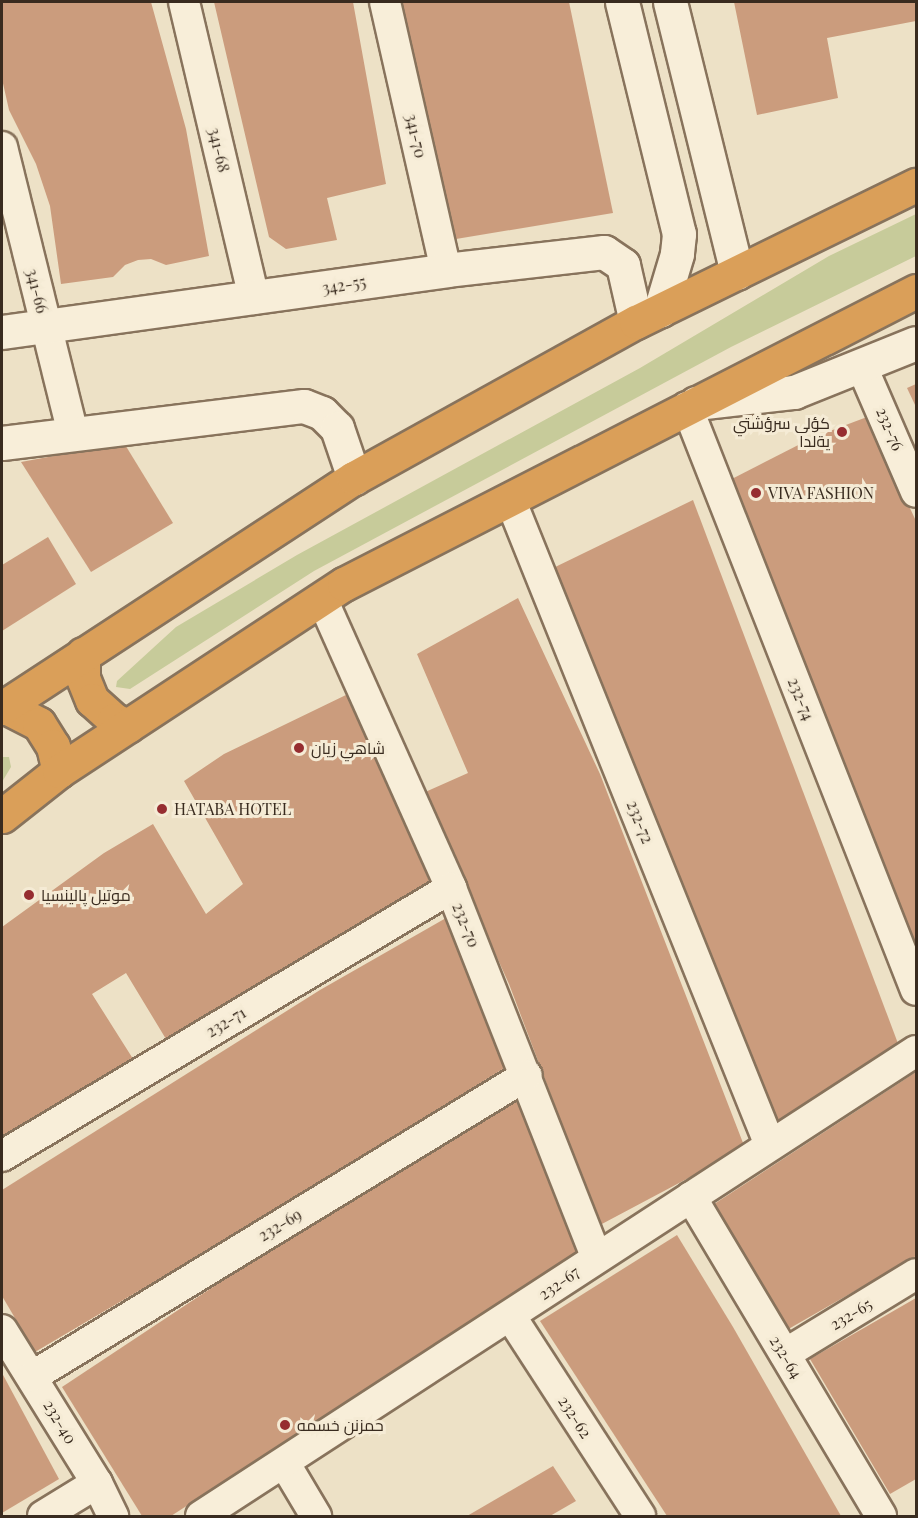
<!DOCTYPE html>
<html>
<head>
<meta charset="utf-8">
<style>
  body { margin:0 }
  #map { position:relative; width:918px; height:1518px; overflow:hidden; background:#ede1c6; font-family:"Playfair Display",Cairo,serif }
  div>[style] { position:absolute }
  .green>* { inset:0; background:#c7cb9a }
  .building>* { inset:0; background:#cb9c7d }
  .roads { filter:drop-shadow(2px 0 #88735c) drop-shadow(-2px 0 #88735c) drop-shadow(0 2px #88735c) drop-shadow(0 -2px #88735c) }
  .street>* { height:30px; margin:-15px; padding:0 15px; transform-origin:15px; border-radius:15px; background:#f8eed9 }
  .secondary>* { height:33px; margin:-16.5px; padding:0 16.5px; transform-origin:16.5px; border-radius:16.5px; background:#f8eed9 }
  .highway>* { height:33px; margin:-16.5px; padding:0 16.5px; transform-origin:16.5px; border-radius:16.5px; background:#da9f59 }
  .dots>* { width:16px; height:16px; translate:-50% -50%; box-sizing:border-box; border:3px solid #f5ebd5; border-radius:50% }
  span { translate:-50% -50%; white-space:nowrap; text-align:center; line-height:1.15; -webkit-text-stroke:6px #f5ebd5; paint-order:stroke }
  .street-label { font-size:16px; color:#392b1f }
  .poi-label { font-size:16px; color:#392b1f }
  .right { translate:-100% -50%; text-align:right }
  .left { translate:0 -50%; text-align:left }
  .frame { position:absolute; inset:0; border:3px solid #392b1f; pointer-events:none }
</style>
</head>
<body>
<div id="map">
  <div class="green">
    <div style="clip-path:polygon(916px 214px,916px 256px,731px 347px,314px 571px,130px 689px,116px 687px,117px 681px,176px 627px,297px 555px,640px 368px,829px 256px)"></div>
    <div style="clip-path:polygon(2px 757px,9px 757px,11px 767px,2px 782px)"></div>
  </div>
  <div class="building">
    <div style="clip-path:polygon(2px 2px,151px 2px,186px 129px,209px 256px,166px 265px,151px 259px,138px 260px,125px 265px,113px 277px,61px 284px,50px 206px,36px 164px,9px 110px,2px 79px)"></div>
    <div style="clip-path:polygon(214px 2px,353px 2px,386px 184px,327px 198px,337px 240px,286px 249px,269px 237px)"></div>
    <div style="clip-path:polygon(396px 2px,569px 2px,613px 213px,456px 239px)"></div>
    <div style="clip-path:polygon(734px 2px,916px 2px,916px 21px,827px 38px,838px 98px,757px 115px)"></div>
    <div style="clip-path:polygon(916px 384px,916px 407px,907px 388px)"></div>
    <div style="clip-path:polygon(867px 417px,916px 521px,916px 960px,724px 483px,814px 437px)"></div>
    <div style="clip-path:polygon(124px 443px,173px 523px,91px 572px,21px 462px)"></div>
    <div style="clip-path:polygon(693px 500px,902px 1054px,777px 1127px,547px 571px)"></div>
    <div style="clip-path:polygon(48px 537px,76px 584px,2px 631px,2px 565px)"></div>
    <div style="clip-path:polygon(518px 598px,600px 774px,745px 1148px,600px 1225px,509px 984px,423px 793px,468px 773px,417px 654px)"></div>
    <div style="clip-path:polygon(348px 694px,399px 802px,429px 881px,169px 1044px,126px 973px,92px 994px,135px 1062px,2px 1143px,2px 927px,104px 853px,153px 824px,206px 914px,243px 884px,184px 781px,224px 754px)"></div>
    <div style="clip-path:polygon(446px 918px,506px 1067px,276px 1210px,35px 1352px,2px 1296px,2px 1190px,320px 990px)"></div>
    <div style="clip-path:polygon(916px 1072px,916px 1256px,778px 1335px,705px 1210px)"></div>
    <div style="clip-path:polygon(519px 1099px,578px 1253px,171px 1516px,142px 1516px,62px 1387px,228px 1277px)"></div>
    <div style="clip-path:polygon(677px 1235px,733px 1327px,841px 1516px,667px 1516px,540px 1321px)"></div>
    <div style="clip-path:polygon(916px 1298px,916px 1479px,890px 1494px,810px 1359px)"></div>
    <div style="clip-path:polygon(2px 1373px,59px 1479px,2px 1513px)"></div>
    <div style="clip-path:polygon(553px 1466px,576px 1501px,550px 1516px,467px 1516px)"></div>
  </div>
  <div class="roads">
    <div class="street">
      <div style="left:184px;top:2px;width:305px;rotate:76.7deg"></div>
      <div style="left:385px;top:2px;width:275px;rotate:77.2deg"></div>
      <div style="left:2px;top:147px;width:296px;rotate:76.1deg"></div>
      <div style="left:862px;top:367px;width:136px;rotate:66.6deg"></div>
      <div style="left:687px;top:407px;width:626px;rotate:68.56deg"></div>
      <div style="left:510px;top:499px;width:696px;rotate:68.08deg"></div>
      <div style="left:322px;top:599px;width:316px;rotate:65.9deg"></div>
      <div style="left:451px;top:888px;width:396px;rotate:68.5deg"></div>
      <div style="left:2px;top:1156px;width:523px;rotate:-30.83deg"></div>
      <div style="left:691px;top:1197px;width:371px;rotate:59.2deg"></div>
      <div style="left:511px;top:1317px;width:237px;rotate:57deg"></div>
      <div style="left:2px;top:1330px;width:180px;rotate:58.2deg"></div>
      <div style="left:97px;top:1483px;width:37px;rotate:64deg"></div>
      <div style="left:785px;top:1354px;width:153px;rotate:-31.4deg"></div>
      <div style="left:33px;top:1376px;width:578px;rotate:-31.35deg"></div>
      <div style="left:285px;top:1464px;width:61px;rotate:59.2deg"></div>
      <div style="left:43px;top:1516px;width:63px;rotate:-31.4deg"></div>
      <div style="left:201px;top:1516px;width:853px;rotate:-33.04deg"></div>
    </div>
    <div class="secondary">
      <div style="left:622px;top:2px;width:239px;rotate:76.2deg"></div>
      <div style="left:679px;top:234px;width:20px;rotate:96deg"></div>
      <div style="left:677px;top:254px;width:59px;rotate:106.6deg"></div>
      <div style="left:670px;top:2px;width:279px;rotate:76.1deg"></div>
      <div style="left:2px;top:332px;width:448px;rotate:-7.9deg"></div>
      <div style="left:446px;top:270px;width:159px;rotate:-6.5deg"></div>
      <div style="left:604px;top:252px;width:23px;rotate:34deg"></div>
      <div style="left:623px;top:265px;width:58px;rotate:77.2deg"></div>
      <div style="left:696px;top:403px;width:99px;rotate:-6.4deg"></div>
      <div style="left:794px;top:392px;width:131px;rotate:-21.9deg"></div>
      <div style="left:2px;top:443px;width:304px;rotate:-7deg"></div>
      <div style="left:304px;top:406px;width:19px;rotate:21deg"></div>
      <div style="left:322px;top:413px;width:21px;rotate:45deg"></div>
      <div style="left:337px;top:428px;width:53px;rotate:71.2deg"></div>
    </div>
    <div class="highway">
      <div style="left:83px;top:654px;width:24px;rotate:90deg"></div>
      <div style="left:83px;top:678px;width:24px;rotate:68deg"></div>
      <div style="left:92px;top:700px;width:30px;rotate:42deg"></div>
      <div style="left:114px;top:720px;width:15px;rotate:23deg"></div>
      <div style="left:4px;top:706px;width:39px;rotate:27deg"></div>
      <div style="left:39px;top:724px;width:26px;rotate:58deg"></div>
      <div style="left:53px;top:746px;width:26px;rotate:77deg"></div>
      <div style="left:2px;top:708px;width:420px;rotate:-33.2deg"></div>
      <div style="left:354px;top:478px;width:322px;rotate:-29deg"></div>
      <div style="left:636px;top:322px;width:312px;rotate:-26.1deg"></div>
      <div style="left:2px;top:816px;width:73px;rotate:-38.3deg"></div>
      <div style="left:59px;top:771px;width:341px;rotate:-33.3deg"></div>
      <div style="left:344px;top:584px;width:643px;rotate:-27.12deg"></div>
    </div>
  </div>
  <div class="dots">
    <div style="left:842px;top:432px;background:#962d30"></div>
    <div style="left:756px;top:493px;background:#962d30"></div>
    <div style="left:299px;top:748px;background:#962d30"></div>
    <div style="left:162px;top:809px;background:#962d30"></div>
    <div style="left:29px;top:895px;background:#962d30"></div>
    <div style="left:285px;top:1425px;background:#962d30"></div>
  </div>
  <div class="street-label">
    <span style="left:416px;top:136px;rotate:77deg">341-70</span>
    <span style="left:219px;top:150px;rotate:77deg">341-68</span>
    <span style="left:344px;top:285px;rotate:-9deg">342-55</span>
    <span style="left:37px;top:291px;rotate:76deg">341-66</span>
    <span style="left:890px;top:429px;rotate:67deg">232-76</span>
    <span style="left:801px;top:699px;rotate:68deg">232-74</span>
    <span style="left:640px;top:822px;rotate:68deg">232-72</span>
    <span style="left:466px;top:925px;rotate:68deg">232-70</span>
    <span style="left:226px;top:1022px;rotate:-31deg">232-71</span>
    <span style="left:280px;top:1225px;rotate:-31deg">232-69</span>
    <span style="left:559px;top:1283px;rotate:-35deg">232-67</span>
    <span style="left:851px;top:1314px;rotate:-31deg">232-65</span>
    <span style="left:786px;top:1357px;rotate:59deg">232-64</span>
    <span style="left:575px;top:1417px;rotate:57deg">232-62</span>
    <span style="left:60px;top:1422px;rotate:59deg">232-40</span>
  </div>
  <div class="poi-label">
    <span class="right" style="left:830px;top:432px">كؤلي سرؤشتي<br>يةلدا</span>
    <span class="left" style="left:768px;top:493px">VIVA FASHION</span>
    <span class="left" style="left:311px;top:748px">شاهي زيان</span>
    <span class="left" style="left:174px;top:809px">HATABA HOTEL</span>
    <span class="left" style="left:41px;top:895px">موتيل پالينسيا</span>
    <span class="left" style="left:297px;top:1425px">حمزنن خسمه</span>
  </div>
  <div class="frame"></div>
</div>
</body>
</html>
